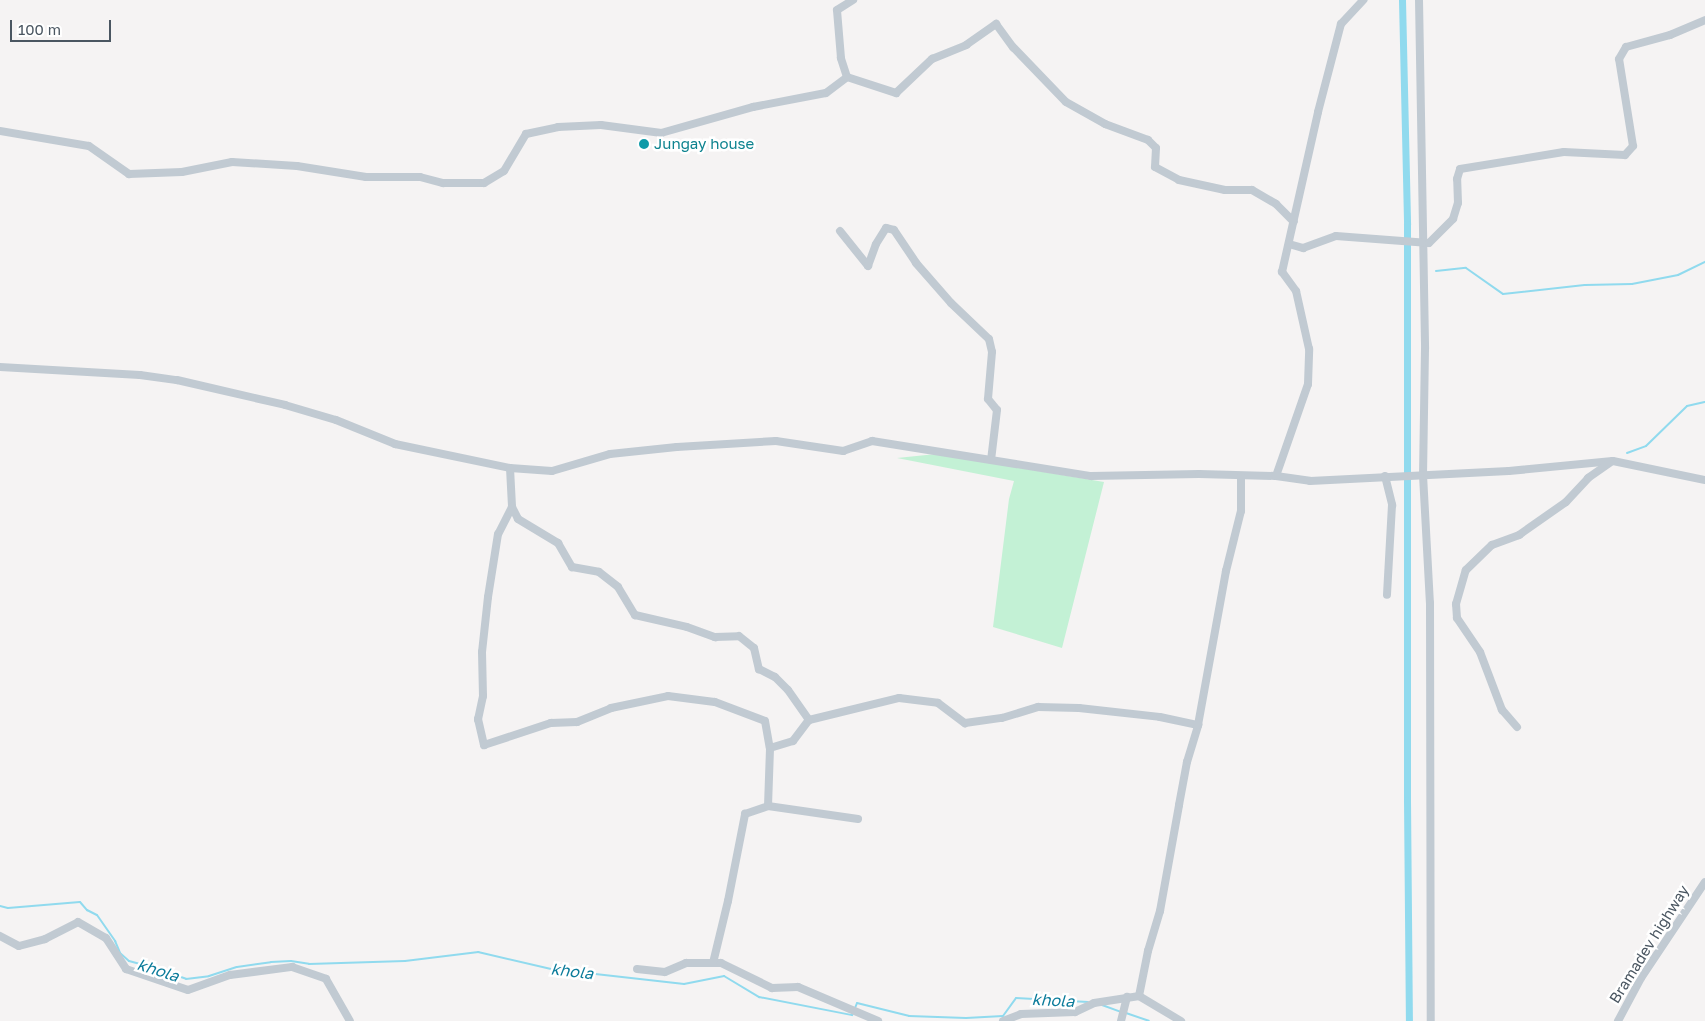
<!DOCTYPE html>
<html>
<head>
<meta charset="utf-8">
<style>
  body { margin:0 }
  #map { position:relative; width:1705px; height:1021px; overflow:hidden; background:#f5f3f3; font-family:"Golos Text",sans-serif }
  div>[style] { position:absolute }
  .green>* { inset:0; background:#c3f1d5 }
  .stream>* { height:2px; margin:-1px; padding:0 1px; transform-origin:1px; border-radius:1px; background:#90daee }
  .canal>* { height:7px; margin:-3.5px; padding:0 3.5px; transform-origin:3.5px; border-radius:3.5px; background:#90daee }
  .minor>* { height:8px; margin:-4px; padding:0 4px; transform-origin:4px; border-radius:4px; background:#c1cad2 }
  .dots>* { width:14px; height:14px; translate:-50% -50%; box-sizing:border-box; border:2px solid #fff; border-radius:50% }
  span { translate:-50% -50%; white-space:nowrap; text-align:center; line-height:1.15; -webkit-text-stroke:5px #fff; paint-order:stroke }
  .culture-label { font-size:15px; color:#0d838f }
  .left { translate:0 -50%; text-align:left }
  .street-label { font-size:15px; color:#4a5661 }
  .water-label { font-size:16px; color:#0c7c9b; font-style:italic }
  .scale { position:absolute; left:10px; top:20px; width:101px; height:22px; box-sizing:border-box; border:2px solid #4a5661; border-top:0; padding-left:6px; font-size:15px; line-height:18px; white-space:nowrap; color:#4a5661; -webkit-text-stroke:4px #fff; paint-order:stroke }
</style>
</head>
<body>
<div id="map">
  <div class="green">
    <div style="clip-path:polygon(936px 454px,1104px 482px,1062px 648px,993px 627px,1009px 499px,1014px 481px,897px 458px)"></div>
  </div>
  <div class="stream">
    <div style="left:1436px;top:271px;width:30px;rotate:-6deg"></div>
    <div style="left:1466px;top:268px;width:45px;rotate:35.1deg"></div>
    <div style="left:1503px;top:294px;width:82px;rotate:-6.3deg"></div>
    <div style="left:1585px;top:285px;width:47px;rotate:-1.2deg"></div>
    <div style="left:1632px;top:284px;width:47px;rotate:-11.1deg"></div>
    <div style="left:1678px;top:275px;width:30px;rotate:-26deg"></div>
    <div style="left:1627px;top:453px;width:20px;rotate:-20deg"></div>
    <div style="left:1646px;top:446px;width:57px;rotate:-44.3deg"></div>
    <div style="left:1687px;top:406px;width:18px;rotate:-13deg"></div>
    <div style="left:0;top:906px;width:8px;rotate:14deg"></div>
    <div style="left:8px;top:908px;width:72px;rotate:-4.8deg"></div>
    <div style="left:80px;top:902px;width:11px;rotate:49deg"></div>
    <div style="left:87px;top:910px;width:11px;rotate:27deg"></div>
    <div style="left:97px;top:915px;width:32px;rotate:55deg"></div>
    <div style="left:115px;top:941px;width:13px;rotate:67deg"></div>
    <div style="left:120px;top:953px;width:12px;rotate:42deg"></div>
    <div style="left:129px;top:961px;width:24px;rotate:15deg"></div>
    <div style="left:152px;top:967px;width:36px;rotate:19deg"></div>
    <div style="left:186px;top:979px;width:23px;rotate:-7deg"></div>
    <div style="left:209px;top:976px;width:29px;rotate:-18deg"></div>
    <div style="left:237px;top:967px;width:34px;rotate:-8deg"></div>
    <div style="left:271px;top:962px;width:20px;rotate:-3deg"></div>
    <div style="left:291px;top:961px;width:18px;rotate:9deg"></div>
    <div style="left:309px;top:964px;width:96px;rotate:-1.8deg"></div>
    <div style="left:405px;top:961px;width:74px;rotate:-7deg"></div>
    <div style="left:478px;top:952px;width:75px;rotate:13.1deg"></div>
    <div style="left:551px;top:969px;width:134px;rotate:6.4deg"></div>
    <div style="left:684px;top:984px;width:41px;rotate:-11.3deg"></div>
    <div style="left:724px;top:976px;width:41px;rotate:31deg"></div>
    <div style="left:759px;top:997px;width:95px;rotate:11deg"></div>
    <div style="left:852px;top:1015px;width:3px;rotate:-72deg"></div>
    <div style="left:1102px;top:1005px;width:20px;rotate:20deg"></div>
    <div style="left:855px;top:1008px;width:5px;rotate:-68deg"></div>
    <div style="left:857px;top:1003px;width:54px;rotate:14deg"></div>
    <div style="left:909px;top:1016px;width:57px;rotate:2deg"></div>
    <div style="left:966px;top:1018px;width:37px;rotate:-3deg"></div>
    <div style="left:1003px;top:1016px;width:22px;rotate:-54deg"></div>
    <div style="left:1016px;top:998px;width:72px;rotate:3.2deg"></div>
    <div style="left:1126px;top:1013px;width:24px;rotate:19deg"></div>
  </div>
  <div class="canal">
    <div style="left:1402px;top:0;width:224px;rotate:88.7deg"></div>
    <div style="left:1407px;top:224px;width:576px;rotate:90deg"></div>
    <div style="left:1407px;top:800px;width:221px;rotate:89.5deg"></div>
  </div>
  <div class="minor">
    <div style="left:1419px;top:0;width:349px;rotate:89deg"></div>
    <div style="left:1425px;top:349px;width:126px;rotate:90.9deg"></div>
    <div style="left:1423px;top:475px;width:128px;rotate:86.9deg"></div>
    <div style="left:1430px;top:603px;width:418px;rotate:89.9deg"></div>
    <div style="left:847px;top:77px;width:20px;rotate:-108deg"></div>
    <div style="left:841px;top:58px;width:48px;rotate:-94.8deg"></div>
    <div style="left:837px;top:10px;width:19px;rotate:-32deg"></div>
    <div style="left:0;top:131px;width:90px;rotate:9.6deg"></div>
    <div style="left:89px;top:146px;width:49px;rotate:35deg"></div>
    <div style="left:129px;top:174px;width:53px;rotate:-2.2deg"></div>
    <div style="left:182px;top:172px;width:51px;rotate:-11.3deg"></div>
    <div style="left:232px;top:162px;width:65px;rotate:3.5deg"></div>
    <div style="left:297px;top:166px;width:70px;rotate:9.1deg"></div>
    <div style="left:366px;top:177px;width:54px"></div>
    <div style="left:420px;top:177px;width:24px;rotate:15deg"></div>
    <div style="left:443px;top:183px;width:41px"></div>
    <div style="left:484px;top:183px;width:23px;rotate:-31deg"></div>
    <div style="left:504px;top:171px;width:43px;rotate:-59.3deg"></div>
    <div style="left:526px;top:134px;width:33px;rotate:-12deg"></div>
    <div style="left:558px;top:127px;width:43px;rotate:-2.7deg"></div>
    <div style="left:601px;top:125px;width:61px;rotate:7.6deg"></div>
    <div style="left:661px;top:133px;width:96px;rotate:-15.8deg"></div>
    <div style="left:753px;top:107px;width:74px;rotate:-10.9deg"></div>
    <div style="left:826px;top:93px;width:26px;rotate:-37deg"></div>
    <div style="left:847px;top:77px;width:52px;rotate:18.1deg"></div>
    <div style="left:896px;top:93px;width:50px;rotate:-43.4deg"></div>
    <div style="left:932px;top:59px;width:37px;rotate:-22deg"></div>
    <div style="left:966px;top:45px;width:37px;rotate:-35deg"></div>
    <div style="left:996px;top:24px;width:29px;rotate:54deg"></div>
    <div style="left:1013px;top:47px;width:76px;rotate:46.1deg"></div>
    <div style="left:1066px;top:102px;width:45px;rotate:29.4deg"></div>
    <div style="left:1105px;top:124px;width:46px;rotate:20.4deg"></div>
    <div style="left:1148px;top:140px;width:11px;rotate:45deg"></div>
    <div style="left:1156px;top:148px;width:19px;rotate:93deg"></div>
    <div style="left:1155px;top:167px;width:27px;rotate:28deg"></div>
    <div style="left:1179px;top:180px;width:47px;rotate:12.3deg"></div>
    <div style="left:1225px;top:190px;width:27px"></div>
    <div style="left:1252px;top:190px;width:28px;rotate:30deg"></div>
    <div style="left:1276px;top:204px;width:25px;rotate:45deg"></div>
    <div style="left:840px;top:231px;width:45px;rotate:51.3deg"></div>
    <div style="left:868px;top:266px;width:23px;rotate:-70deg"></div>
    <div style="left:876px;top:244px;width:19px;rotate:-58deg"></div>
    <div style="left:886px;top:228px;width:8px;rotate:14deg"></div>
    <div style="left:894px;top:230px;width:40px;rotate:56deg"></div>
    <div style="left:916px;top:263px;width:53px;rotate:48.8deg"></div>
    <div style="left:951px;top:303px;width:52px;rotate:43.5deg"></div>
    <div style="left:989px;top:339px;width:13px;rotate:77deg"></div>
    <div style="left:992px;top:352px;width:47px;rotate:94.9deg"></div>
    <div style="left:988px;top:399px;width:14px;rotate:51deg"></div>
    <div style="left:997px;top:410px;width:50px;rotate:96.8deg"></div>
    <div style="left:1289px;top:244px;width:15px;rotate:16deg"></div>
    <div style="left:1303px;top:248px;width:35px;rotate:-20deg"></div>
    <div style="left:1336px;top:236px;width:93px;rotate:4.3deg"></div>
    <div style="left:1429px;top:243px;width:34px;rotate:-45deg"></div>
    <div style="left:1453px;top:219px;width:17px;rotate:-73deg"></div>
    <div style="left:1458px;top:203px;width:24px;rotate:-92deg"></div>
    <div style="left:1457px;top:179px;width:10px;rotate:-73deg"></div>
    <div style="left:1460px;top:169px;width:105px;rotate:-9.3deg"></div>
    <div style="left:1564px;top:152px;width:61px;rotate:2.8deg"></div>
    <div style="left:1625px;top:155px;width:12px;rotate:-48deg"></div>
    <div style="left:1633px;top:146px;width:88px;rotate:-99.1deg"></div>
    <div style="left:1619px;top:59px;width:14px;rotate:-60deg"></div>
    <div style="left:1626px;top:47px;width:46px;rotate:-15.3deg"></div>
    <div style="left:1670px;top:35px;width:38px;rotate:-23deg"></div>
    <div style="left:0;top:367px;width:140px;rotate:3.3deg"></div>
    <div style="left:140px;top:375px;width:37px;rotate:8deg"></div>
    <div style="left:177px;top:380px;width:111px;rotate:13deg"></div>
    <div style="left:285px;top:405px;width:53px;rotate:16.4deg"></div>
    <div style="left:336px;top:420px;width:64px;rotate:22.1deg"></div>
    <div style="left:395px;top:444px;width:117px;rotate:11.8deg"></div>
    <div style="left:510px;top:468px;width:42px;rotate:4.1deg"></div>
    <div style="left:552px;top:471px;width:60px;rotate:-16.3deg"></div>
    <div style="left:610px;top:454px;width:67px;rotate:-6deg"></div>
    <div style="left:677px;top:447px;width:99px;rotate:-3.5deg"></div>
    <div style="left:776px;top:441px;width:68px;rotate:8.5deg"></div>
    <div style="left:843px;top:451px;width:31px;rotate:-19deg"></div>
    <div style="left:872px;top:441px;width:222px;rotate:9.1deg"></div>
    <div style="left:1091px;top:476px;width:108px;rotate:-1.1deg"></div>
    <div style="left:1199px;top:474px;width:77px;rotate:1.5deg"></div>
    <div style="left:1276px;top:476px;width:34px;rotate:8deg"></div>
    <div style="left:1310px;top:481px;width:199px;rotate:-2.9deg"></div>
    <div style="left:1509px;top:471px;width:104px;rotate:-5.5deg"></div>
    <div style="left:1613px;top:461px;width:94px;rotate:11.7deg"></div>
    <div style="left:510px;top:468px;width:39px;rotate:87deg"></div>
    <div style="left:512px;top:507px;width:13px;rotate:63deg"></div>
    <div style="left:518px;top:519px;width:47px;rotate:31deg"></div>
    <div style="left:558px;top:543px;width:28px;rotate:60deg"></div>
    <div style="left:572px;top:567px;width:27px;rotate:10deg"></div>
    <div style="left:599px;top:572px;width:24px;rotate:38deg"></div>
    <div style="left:618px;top:587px;width:33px;rotate:59deg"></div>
    <div style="left:635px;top:615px;width:53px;rotate:13deg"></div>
    <div style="left:687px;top:627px;width:30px;rotate:20deg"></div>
    <div style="left:715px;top:637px;width:24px;rotate:-2deg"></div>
    <div style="left:739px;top:636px;width:19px;rotate:39deg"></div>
    <div style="left:754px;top:648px;width:22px;rotate:77deg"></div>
    <div style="left:759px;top:669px;width:18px;rotate:27deg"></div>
    <div style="left:775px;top:677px;width:18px;rotate:45deg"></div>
    <div style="left:788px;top:690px;width:37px;rotate:55deg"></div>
    <div style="left:809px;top:720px;width:93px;rotate:-13.7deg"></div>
    <div style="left:899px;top:698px;width:39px;rotate:7deg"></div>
    <div style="left:938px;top:703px;width:34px;rotate:37deg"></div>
    <div style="left:965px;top:723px;width:37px;rotate:-8deg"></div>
    <div style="left:1002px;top:718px;width:38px;rotate:-17deg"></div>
    <div style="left:1038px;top:707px;width:41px;rotate:1.4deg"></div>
    <div style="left:1079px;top:708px;width:81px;rotate:6.3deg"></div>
    <div style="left:1160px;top:717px;width:39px;rotate:12deg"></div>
    <div style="left:1276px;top:476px;width:97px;rotate:-70.8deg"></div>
    <div style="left:1308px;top:384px;width:35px;rotate:-88deg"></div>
    <div style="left:1309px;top:349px;width:59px;rotate:-102.6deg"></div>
    <div style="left:1296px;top:291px;width:24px;rotate:-126deg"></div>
    <div style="left:1282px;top:272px;width:164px;rotate:-77.3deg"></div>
    <div style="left:1318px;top:112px;width:91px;rotate:-75.4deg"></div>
    <div style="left:1341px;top:24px;width:33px;rotate:-47deg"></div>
    <div style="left:1385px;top:476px;width:30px;rotate:76deg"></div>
    <div style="left:1392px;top:505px;width:90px;rotate:93.2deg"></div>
    <div style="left:512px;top:507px;width:30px;rotate:117deg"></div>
    <div style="left:498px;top:534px;width:64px;rotate:99deg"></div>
    <div style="left:488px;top:597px;width:55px;rotate:96.2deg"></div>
    <div style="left:482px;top:652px;width:44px;rotate:88.7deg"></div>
    <div style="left:483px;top:696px;width:24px;rotate:102deg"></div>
    <div style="left:478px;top:719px;width:27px;rotate:77deg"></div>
    <div style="left:484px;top:745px;width:71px;rotate:-18.2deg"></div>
    <div style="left:551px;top:723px;width:26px;rotate:-2deg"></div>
    <div style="left:577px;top:722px;width:37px;rotate:-22deg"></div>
    <div style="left:611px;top:708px;width:58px;rotate:-11.9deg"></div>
    <div style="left:668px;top:696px;width:47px;rotate:7.3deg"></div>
    <div style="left:715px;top:702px;width:53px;rotate:20.8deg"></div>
    <div style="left:765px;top:721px;width:27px;rotate:80deg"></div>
    <div style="left:1517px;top:727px;width:23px;rotate:-131deg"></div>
    <div style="left:1502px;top:710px;width:62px;rotate:-110.8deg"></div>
    <div style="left:1480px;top:652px;width:41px;rotate:-124.1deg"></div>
    <div style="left:1457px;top:618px;width:14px;rotate:-94deg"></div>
    <div style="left:1456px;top:604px;width:35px;rotate:-74deg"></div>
    <div style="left:1466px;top:570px;width:36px;rotate:-44deg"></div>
    <div style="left:1492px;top:545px;width:29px;rotate:-20deg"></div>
    <div style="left:1519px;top:535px;width:57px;rotate:-35.1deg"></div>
    <div style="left:1566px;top:502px;width:33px;rotate:-47deg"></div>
    <div style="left:1588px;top:478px;width:28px;rotate:-35deg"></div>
    <div style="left:768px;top:806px;width:91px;rotate:8.2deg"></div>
    <div style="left:0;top:936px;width:21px;rotate:28deg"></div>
    <div style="left:19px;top:946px;width:27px;rotate:-15deg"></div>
    <div style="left:45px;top:939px;width:37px;rotate:-27deg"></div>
    <div style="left:78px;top:922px;width:32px;rotate:30deg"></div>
    <div style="left:106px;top:938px;width:37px;rotate:57deg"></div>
    <div style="left:126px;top:969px;width:65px;rotate:18.7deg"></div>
    <div style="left:188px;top:990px;width:45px;rotate:-19.7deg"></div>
    <div style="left:230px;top:975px;width:63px;rotate:-7.4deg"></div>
    <div style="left:292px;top:967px;width:36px;rotate:19deg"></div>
    <div style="left:326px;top:979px;width:48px;rotate:60.3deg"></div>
    <div style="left:713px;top:963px;width:64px;rotate:-76.4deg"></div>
    <div style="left:728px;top:901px;width:89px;rotate:-78.9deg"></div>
    <div style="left:745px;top:814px;width:24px;rotate:-19deg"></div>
    <div style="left:768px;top:806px;width:58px;rotate:-88deg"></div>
    <div style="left:770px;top:748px;width:24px;rotate:-17deg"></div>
    <div style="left:793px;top:741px;width:26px;rotate:-53deg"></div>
    <div style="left:637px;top:969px;width:28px;rotate:6deg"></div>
    <div style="left:665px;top:972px;width:23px;rotate:-23deg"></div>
    <div style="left:686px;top:963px;width:35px"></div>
    <div style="left:721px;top:963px;width:57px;rotate:26.1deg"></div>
    <div style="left:772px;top:988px;width:26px;rotate:-2deg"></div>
    <div style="left:798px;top:987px;width:87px;rotate:23deg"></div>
    <div style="left:1139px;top:996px;width:49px;rotate:30.8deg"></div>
    <div style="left:1003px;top:1021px;width:19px;rotate:-21deg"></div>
    <div style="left:1021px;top:1014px;width:54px;rotate:-2.1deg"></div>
    <div style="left:1075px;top:1012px;width:21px;rotate:-25deg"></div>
    <div style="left:1094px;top:1003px;width:46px;rotate:-8.8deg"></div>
    <div style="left:1139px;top:996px;width:46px;rotate:-78.7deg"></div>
    <div style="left:1148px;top:951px;width:42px;rotate:-73.3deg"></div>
    <div style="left:1160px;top:911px;width:108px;rotate:-79.8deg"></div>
    <div style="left:1179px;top:805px;width:44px;rotate:-79.5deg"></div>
    <div style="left:1187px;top:762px;width:39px;rotate:-73deg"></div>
    <div style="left:1198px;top:725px;width:157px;rotate:-79.7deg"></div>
    <div style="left:1226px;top:571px;width:62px;rotate:-76deg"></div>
    <div style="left:1241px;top:511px;width:35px;rotate:-90deg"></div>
    <div style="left:1121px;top:1021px;width:25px;rotate:-76deg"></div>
    <div style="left:1618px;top:1021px;width:49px;rotate:-61.9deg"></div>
    <div style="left:1641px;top:978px;width:115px;rotate:-56.3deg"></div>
  </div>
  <div class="dots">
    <div style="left:644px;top:144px;background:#0f9aa8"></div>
  </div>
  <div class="culture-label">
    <span class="left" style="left:654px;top:144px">Jungay house</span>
  </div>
  <div class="street-label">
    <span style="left:1649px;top:944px;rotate:-58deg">Bramadev highway</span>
  </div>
  <div class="water-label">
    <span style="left:158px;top:970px;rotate:18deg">khola</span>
    <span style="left:572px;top:971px;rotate:7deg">khola</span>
    <span style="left:1053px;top:1000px;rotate:3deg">khola</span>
  </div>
  <div class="scale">100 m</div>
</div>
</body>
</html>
